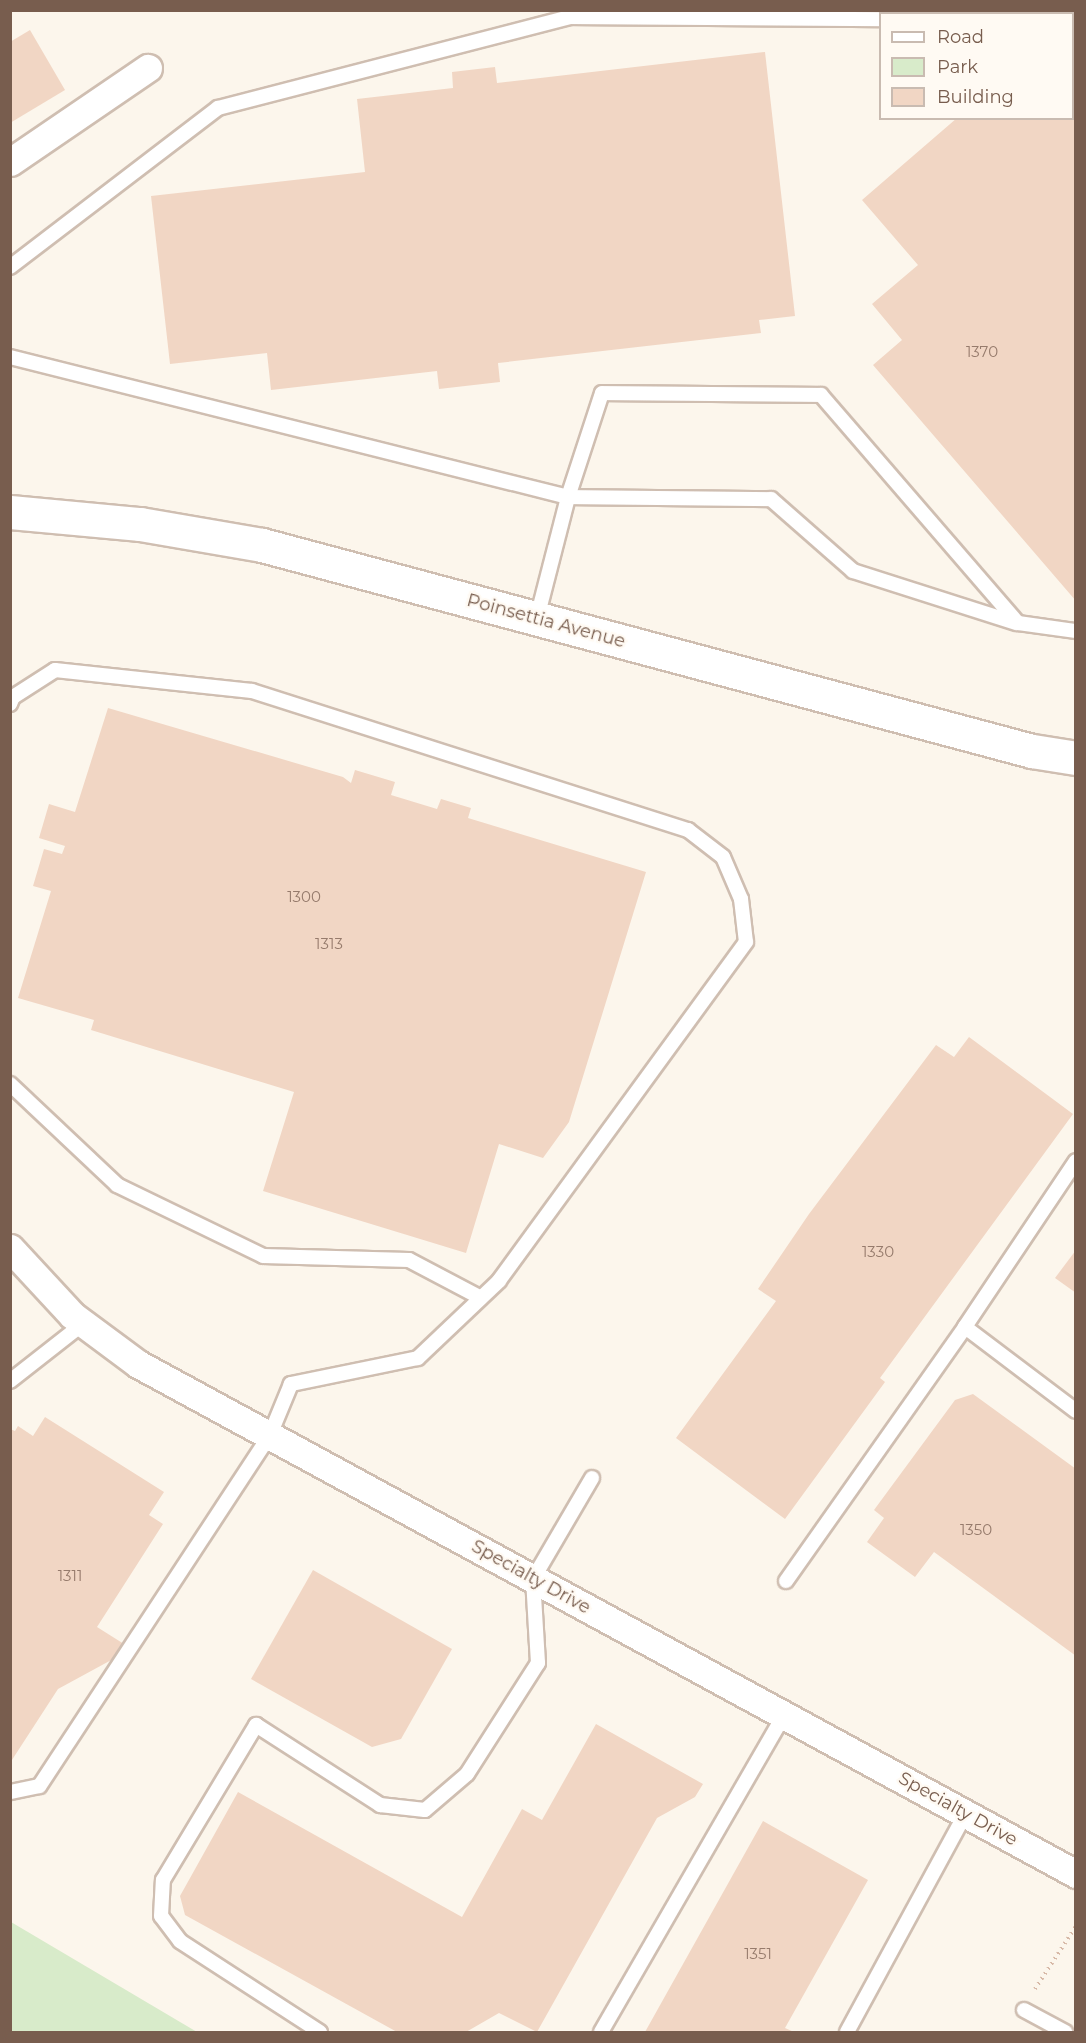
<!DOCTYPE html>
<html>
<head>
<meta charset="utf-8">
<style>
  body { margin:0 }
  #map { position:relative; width:1086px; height:2043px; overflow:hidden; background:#fcf6ec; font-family:Montserrat,sans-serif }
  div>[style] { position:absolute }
  .green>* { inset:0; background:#d8ebca }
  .building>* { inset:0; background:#f1d6c4 }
  .path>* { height:4px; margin-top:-2px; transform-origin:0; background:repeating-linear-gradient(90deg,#d7b9a7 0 1.5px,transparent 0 6px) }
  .roads { filter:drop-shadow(2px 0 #cfbeb1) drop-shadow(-2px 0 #cfbeb1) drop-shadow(0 2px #cfbeb1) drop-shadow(0 -2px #cfbeb1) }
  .lane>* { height:14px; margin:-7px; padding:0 7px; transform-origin:7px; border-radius:7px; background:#fff }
  .street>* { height:27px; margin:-13.5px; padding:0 13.5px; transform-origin:13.5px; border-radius:13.5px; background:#fff }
  .secondary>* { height:33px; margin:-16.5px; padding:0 16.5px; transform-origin:16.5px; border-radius:16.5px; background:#fff }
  span { translate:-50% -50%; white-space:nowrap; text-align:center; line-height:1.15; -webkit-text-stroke:4.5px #fffaf3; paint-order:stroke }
  .number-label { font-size:15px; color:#967b6c }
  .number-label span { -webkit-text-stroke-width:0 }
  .street-label { font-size:18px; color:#785d4e }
  .frame { position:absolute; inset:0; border:12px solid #785d4e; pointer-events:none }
  .legend { position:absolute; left:879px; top:12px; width:195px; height:108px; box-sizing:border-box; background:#fffaf3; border:2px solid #c9bbb1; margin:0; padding:8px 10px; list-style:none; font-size:18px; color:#785d4e }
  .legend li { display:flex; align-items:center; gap:12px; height:30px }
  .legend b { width:30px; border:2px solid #c9bbb1 }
</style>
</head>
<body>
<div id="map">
  <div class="green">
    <div style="clip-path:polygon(11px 1922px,197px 2032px,11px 2032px)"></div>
  </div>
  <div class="building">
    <div style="clip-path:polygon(30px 30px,65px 90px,10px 123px,10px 42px)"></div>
    <div style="clip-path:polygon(765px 52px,795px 316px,759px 320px,761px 333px,498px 363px,500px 382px,439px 389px,437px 371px,271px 390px,267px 353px,170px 364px,151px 196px,365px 172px,357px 99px,453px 88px,452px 72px,495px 67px,497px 83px)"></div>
    <div style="clip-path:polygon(1072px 101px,1076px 104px,1076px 601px,873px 365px,902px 340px,872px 304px,918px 265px,862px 200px,957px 118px,1072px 118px)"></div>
    <div style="clip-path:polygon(108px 708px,343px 777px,351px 783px,355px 770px,395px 782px,391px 795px,437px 809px,441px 799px,471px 808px,468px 818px,646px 872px,569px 1122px,543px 1158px,499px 1144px,466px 1253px,263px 1191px,294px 1092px,91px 1030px,94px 1020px,18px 998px,51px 891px,33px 886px,44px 849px,62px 854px,65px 846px,39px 838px,49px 804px,75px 812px)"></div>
    <div style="clip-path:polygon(969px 1037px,1073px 1114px,880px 1378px,885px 1382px,785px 1519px,676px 1438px,776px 1301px,758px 1289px,809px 1214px,936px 1045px,954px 1057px)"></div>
    <div style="clip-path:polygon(1076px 1250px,1076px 1293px,1055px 1278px)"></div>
    <div style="clip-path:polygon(973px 1394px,1076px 1469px,1076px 1656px,934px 1552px,915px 1577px,867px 1542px,884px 1518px,874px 1510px,955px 1400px)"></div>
    <div style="clip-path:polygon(45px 1417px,164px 1492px,149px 1515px,163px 1524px,97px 1627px,124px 1644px,115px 1658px,58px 1689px,10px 1763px,10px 1429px,15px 1431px,18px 1426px,33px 1436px)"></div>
    <div style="clip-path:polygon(313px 1570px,452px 1649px,401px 1739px,372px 1747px,251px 1679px)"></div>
    <div style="clip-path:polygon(596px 1724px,703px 1784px,695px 1797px,657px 1818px,537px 2032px,499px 2013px,466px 2032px,397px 2032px,185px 1915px,180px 1896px,238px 1792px,462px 1917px,522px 1809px,542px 1820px)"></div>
    <div style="clip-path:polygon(763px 1821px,868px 1880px,785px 2028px,794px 2032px,645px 2032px)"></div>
  </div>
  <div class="path">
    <div style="left:1035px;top:1989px;width:75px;rotate:-56.9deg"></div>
  </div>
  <div class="roads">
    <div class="lane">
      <div style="left:1072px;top:20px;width:4px"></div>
      <div style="left:10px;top:267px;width:262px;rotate:-37.4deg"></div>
      <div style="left:218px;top:108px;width:365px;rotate:-14.5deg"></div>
      <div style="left:571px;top:17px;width:309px;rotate:0.4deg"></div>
      <div style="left:10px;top:357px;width:575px;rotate:14.08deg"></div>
      <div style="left:568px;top:497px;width:109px;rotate:-71.9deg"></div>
      <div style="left:602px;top:393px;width:219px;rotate:0.5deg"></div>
      <div style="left:821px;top:395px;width:301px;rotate:49.2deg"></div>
      <div style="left:1018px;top:623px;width:59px;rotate:7.9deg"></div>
      <div style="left:537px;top:618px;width:125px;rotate:-75.6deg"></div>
      <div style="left:568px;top:497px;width:203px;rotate:0.6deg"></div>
      <div style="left:771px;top:499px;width:109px;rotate:41.3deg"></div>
      <div style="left:853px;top:571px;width:171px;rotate:17.7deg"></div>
      <div style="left:10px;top:704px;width:8px;rotate:-67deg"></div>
      <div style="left:13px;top:697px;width:50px;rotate:-32.7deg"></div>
      <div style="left:55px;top:670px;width:198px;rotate:6.1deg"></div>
      <div style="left:252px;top:691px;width:458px;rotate:17.7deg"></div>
      <div style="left:688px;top:830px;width:44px;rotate:37.6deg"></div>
      <div style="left:723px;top:857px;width:46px;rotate:66.8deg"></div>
      <div style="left:741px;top:899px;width:43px;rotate:83.4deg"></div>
      <div style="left:746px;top:942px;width:419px;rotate:126.1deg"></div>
      <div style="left:499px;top:1281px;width:112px;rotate:136.5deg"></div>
      <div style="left:418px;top:1358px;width:130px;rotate:168.4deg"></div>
      <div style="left:291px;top:1384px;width:55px;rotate:112.4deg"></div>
      <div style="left:270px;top:1435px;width:420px;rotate:123.3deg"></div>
      <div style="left:39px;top:1786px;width:30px;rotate:168deg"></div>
      <div style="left:10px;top:1084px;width:147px;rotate:43.3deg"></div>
      <div style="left:117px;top:1185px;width:162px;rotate:25.9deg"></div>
      <div style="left:263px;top:1256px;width:146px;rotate:1.6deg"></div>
      <div style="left:409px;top:1260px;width:81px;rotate:27.8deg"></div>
      <div style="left:1076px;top:1161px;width:200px;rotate:123.8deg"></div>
      <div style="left:965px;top:1327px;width:139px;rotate:37.1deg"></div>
      <div style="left:10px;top:1381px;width:94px;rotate:-38.1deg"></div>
      <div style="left:786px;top:1581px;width:311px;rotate:-54.8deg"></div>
      <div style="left:1024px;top:2010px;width:47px;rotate:28.2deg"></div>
      <div style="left:320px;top:2032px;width:167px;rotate:-147deg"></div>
      <div style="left:180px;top:1941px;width:31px;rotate:-127deg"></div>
      <div style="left:161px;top:1916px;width:36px;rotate:-87deg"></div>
      <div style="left:163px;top:1880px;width:181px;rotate:-59deg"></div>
      <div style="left:256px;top:1725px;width:148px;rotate:32.8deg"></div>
      <div style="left:380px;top:1805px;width:45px;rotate:6.3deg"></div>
      <div style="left:425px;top:1810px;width:55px;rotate:-40.6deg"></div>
      <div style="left:467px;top:1774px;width:132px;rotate:-57.4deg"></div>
      <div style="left:538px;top:1663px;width:84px;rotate:-93.4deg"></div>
      <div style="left:533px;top:1579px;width:117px;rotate:-59.7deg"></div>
      <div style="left:601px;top:2032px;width:366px;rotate:-60deg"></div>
      <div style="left:847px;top:2032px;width:249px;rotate:-61.5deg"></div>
    </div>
    <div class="street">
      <div style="left:10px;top:162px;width:167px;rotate:-34.3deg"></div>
      <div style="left:10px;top:1248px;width:91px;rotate:47.2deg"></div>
      <div style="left:72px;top:1315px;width:82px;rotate:36.6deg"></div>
      <div style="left:138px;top:1364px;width:1068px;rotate:28.53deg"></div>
    </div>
    <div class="secondary">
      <div style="left:10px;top:512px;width:131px;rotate:5.3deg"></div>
      <div style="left:140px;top:524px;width:124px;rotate:9.8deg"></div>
      <div style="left:262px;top:545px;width:797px;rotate:14.98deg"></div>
      <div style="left:1032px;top:751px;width:45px;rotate:9deg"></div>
    </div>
  </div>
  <div class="number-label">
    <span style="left:982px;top:352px">1370</span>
    <span style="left:304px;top:897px">1300</span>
    <span style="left:329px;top:944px">1313</span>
    <span style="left:878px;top:1252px">1330</span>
    <span style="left:976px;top:1530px">1350</span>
    <span style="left:70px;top:1576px">1311</span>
    <span style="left:758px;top:1954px">1351</span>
  </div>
  <div class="street-label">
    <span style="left:546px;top:621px;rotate:15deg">Poinsettia Avenue</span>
    <span style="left:531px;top:1577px;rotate:29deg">Specialty Drive</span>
    <span style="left:958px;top:1809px;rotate:29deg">Specialty Drive</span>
  </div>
  <div class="frame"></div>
  <ul class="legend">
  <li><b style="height:8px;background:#fff"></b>Road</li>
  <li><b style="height:16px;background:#d8ebca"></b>Park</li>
  <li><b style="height:16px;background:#f1d6c4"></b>Building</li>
  </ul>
</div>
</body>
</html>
